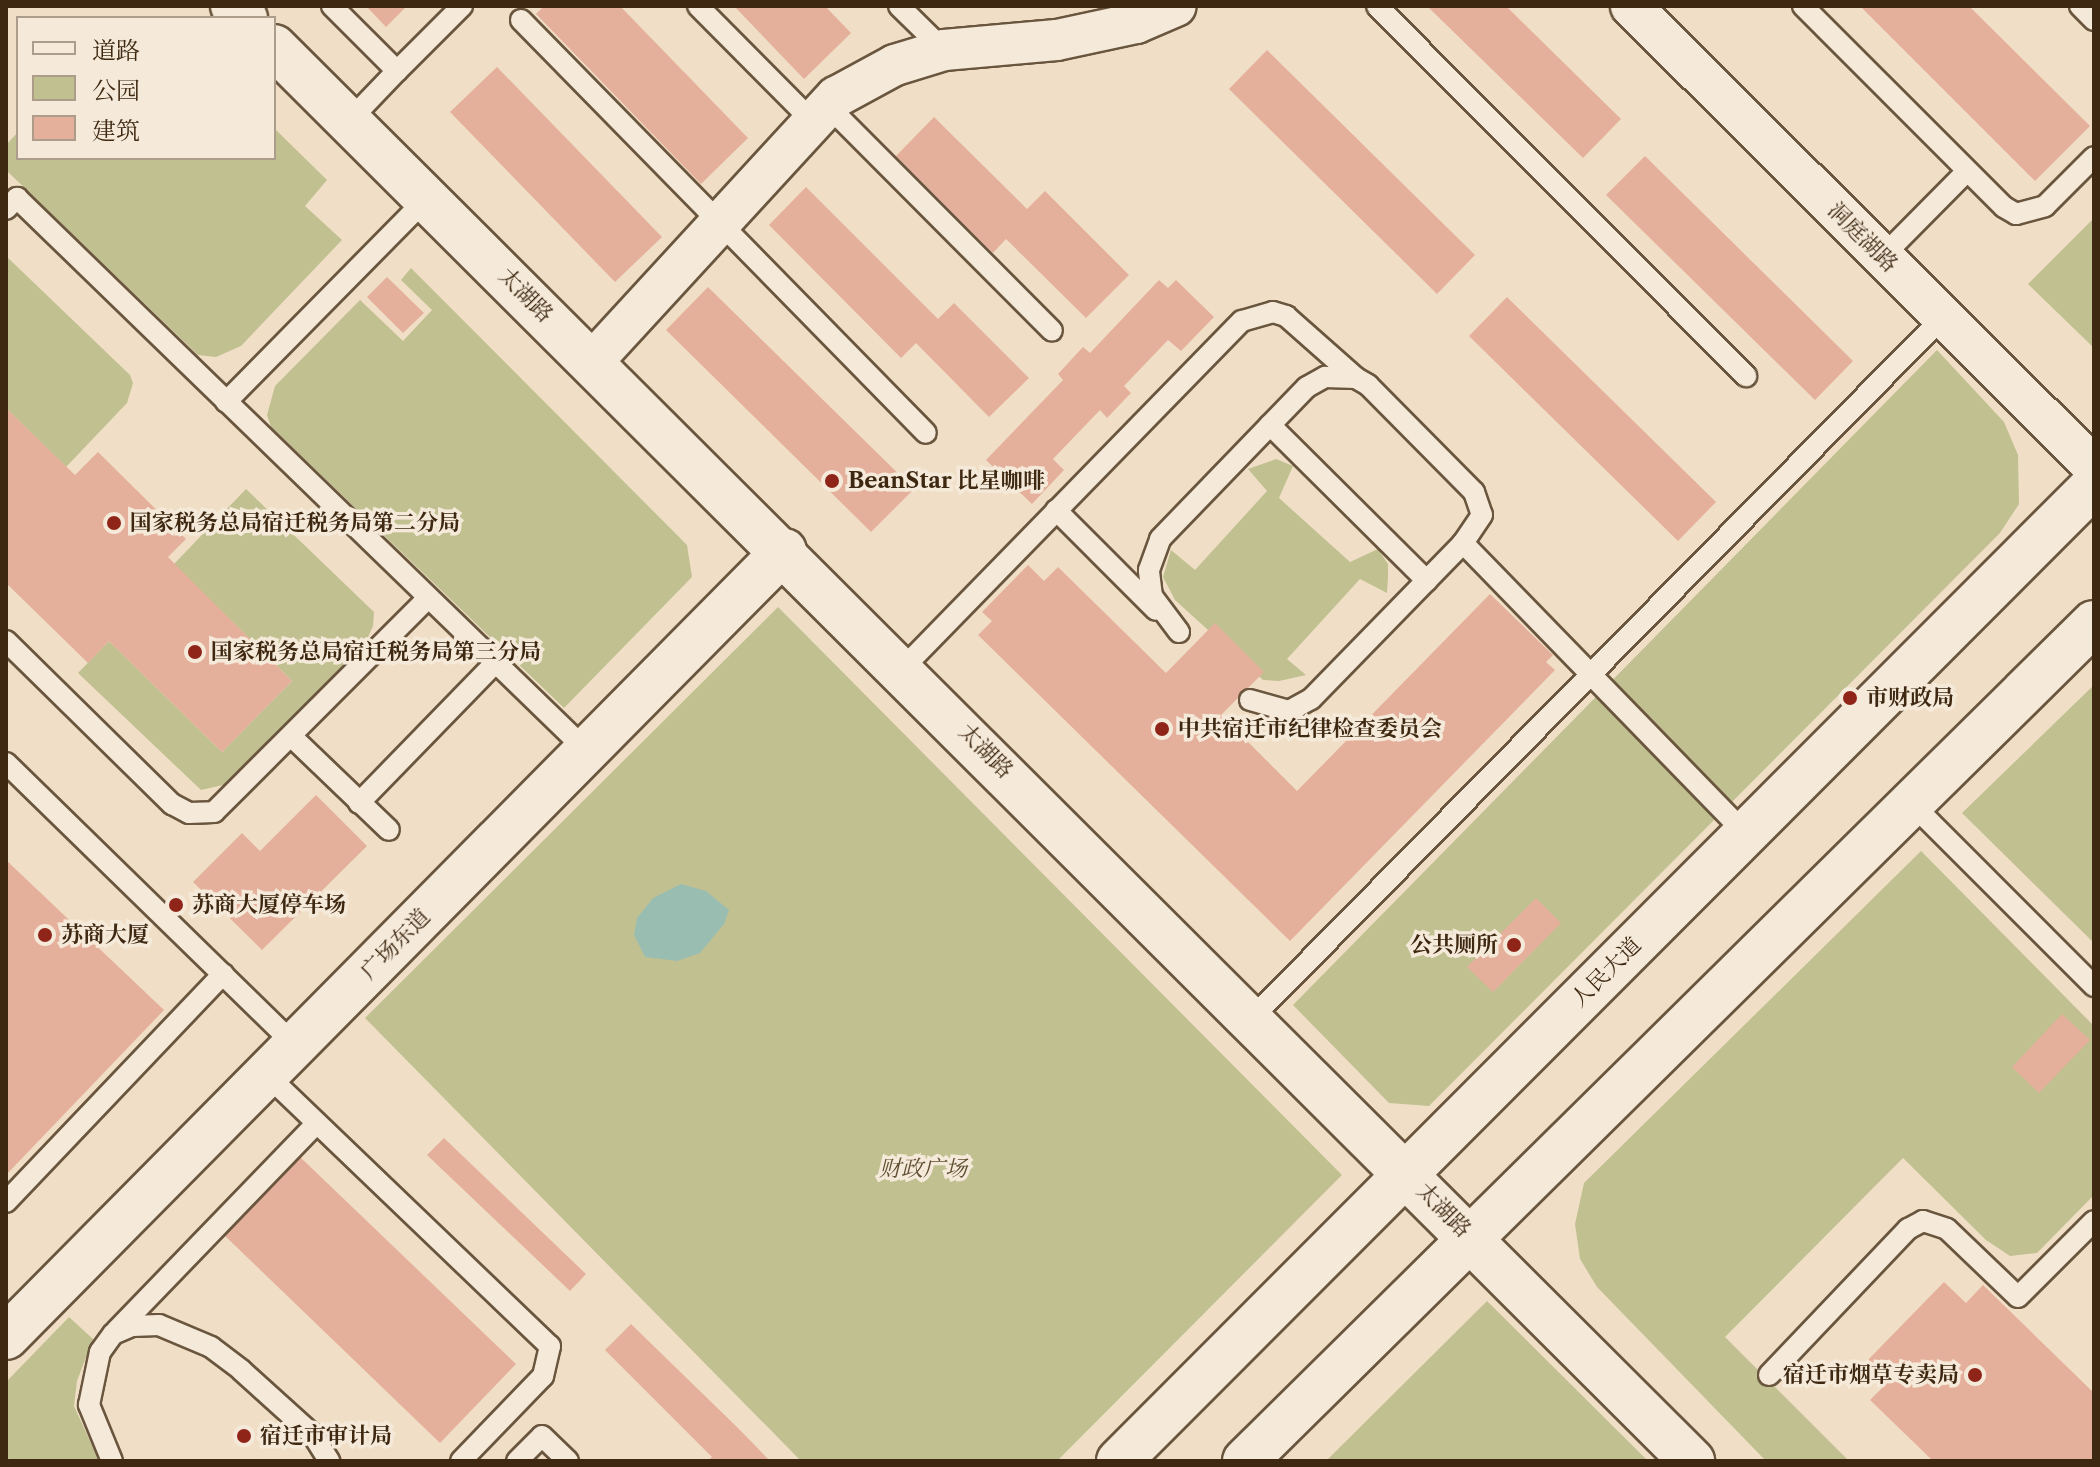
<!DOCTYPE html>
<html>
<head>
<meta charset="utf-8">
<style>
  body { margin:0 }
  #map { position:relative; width:2100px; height:1467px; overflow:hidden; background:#f0dfc6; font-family:"Libre Caslon Text","Noto Serif SC",serif }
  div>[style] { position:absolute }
  .green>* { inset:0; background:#c1c090 }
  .water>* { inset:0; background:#9abdb2 }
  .building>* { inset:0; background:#e5b09b }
  .roads { filter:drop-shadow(2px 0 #6a563e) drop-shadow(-2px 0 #6a563e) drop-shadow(0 2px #6a563e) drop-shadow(0 -2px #6a563e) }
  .service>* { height:20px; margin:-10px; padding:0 10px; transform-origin:10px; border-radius:10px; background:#f5eada }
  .minor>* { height:40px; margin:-20px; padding:0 20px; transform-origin:20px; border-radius:20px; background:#f5eada }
  .tertiary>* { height:44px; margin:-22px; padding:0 22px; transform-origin:22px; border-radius:22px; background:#f5eada }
  .secondary>* { height:44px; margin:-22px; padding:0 22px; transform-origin:22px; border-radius:22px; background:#f5eada }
  .dots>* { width:22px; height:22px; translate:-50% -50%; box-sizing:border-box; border:4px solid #f5eada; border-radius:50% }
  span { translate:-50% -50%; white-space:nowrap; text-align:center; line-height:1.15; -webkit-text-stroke:7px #f5eada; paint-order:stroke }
  .street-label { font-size:22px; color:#3e2811 }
  .poi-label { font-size:22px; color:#3e2811; font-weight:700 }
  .left { translate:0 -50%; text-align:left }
  .right { translate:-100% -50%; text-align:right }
  .park-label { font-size:22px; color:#5f4e31; font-style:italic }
  .frame { position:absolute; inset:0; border:8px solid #3e2811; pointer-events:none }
  .legend { position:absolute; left:16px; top:16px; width:260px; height:144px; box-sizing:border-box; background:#f5eada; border:2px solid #ac9c8a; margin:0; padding:10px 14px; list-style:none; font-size:24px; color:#3e2811 }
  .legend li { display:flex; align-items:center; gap:16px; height:40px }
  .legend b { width:40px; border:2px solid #ac9c8a }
</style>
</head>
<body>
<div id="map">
  <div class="green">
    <div style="clip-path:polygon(274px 128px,327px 180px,305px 206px,342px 240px,241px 346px,216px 357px,198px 355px,6px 170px,6px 145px,18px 132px,18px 158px,274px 158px)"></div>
    <div style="clip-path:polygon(2094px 218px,2094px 348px,2028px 284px)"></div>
    <div style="clip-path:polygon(6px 256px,130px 375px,133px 383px,127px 403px,66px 467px,6px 408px)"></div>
    <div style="clip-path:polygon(411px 268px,687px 545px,692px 577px,564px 708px,271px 427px,267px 415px,275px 386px,360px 300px,403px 341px,432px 310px,401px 280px)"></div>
    <div style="clip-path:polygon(1937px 350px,2004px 422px,2018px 455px,2019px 504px,2000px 533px,1429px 1106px,1389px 1103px,1293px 1005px)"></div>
    <div style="clip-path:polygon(1276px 459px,1293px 466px,1279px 498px,1350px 562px,1378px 549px,1388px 564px,1388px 577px,1387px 593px,1360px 579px,1287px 659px,1306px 675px,1279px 681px,1263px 680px,1175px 600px,1163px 577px,1171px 550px,1195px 570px,1267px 491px,1248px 469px)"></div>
    <div style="clip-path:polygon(246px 489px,374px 612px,373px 626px,363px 648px,232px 783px,201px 790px,78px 673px,109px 641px,222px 752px,292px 681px,174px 564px)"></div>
    <div style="clip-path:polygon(778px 607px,1342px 1175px,1057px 1461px,801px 1461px,365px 1018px)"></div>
    <div style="clip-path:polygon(2094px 685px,2094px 943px,1962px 813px)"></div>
    <div style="clip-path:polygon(1921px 851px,2094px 1026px,2094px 1195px,2037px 1253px,2010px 1256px,1986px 1240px,1903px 1158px,1725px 1337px,1849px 1461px,1766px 1461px,1597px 1287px,1580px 1259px,1575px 1224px,1584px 1183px)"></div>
    <div style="clip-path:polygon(1487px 1301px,1648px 1461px,1326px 1461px)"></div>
    <div style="clip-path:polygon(69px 1317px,93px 1339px,77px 1381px,74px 1406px,99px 1461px,11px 1461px,6px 1456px,6px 1382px)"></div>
  </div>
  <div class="water">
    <div style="clip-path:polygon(681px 884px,706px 891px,729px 910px,724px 924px,700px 953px,677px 961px,645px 957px,634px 935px,637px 918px,653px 898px)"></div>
  </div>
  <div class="building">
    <div style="clip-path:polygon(366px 6px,407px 6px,386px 27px)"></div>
    <div style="clip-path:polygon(544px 6px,620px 6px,748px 138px,701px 184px,536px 14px)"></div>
    <div style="clip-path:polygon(734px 6px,825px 6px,851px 33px,804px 79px)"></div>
    <div style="clip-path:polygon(1427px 6px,1506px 6px,1621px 119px,1583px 158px)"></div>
    <div style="clip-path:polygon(1860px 6px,1969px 6px,2090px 126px,2035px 181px)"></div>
    <div style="clip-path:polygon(1267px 50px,1475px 255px,1437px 294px,1229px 89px)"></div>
    <div style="clip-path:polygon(497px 67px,662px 237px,615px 282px,450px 112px)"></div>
    <div style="clip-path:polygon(934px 117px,1027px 209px,1045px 191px,1129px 275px,1086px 318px,1006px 239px,993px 253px,896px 156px)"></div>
    <div style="clip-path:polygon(1645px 156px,1853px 361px,1815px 400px,1606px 195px)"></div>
    <div style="clip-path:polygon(806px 187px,938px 319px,954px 303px,1029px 378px,989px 417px,916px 343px,901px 358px,769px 225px)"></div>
    <div style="clip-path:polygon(387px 277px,424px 313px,403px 333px,367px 297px)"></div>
    <div style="clip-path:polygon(1159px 280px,1168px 288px,1176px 280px,1214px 317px,1181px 351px,1168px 340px,1124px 386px,1131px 393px,1107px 418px,1100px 410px,1053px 459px,1064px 470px,1032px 504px,986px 460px,1063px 380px,1058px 374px,1083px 347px,1090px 353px)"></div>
    <div style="clip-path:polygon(708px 287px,914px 489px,871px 532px,666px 330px)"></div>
    <div style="clip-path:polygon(1507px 297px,1716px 502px,1678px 541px,1469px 336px)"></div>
    <div style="clip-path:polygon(6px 408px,75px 475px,98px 452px,186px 539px,168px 557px,292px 681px,222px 752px,109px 641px,88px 663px,6px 583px)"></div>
    <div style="clip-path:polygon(1028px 565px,1044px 581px,1058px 567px,1166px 673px,1215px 623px,1264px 672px,1221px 715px,1297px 791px,1490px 594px,1553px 655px,1546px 662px,1555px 670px,1290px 941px,978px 635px,992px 621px,982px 612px)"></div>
    <div style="clip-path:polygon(316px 795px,367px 846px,262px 950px,193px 882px,242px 833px,260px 851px)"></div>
    <div style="clip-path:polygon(6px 860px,164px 1010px,6px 1175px)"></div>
    <div style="clip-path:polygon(1536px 898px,1561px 923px,1493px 992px,1467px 967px)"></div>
    <div style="clip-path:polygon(2062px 1014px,2090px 1040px,2039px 1093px,2012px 1067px)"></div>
    <div style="clip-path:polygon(444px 1138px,586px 1274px,570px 1291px,427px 1155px)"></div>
    <div style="clip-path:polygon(298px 1155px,516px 1364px,440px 1443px,223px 1234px)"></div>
    <div style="clip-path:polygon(1944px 1282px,1966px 1303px,1983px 1285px,2094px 1393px,2094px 1461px,1933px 1461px,1870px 1400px,1885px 1385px,1863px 1365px)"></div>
    <div style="clip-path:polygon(631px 1324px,739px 1429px,770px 1461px,707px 1461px,712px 1457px,605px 1350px)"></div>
  </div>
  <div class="roads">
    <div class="service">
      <div style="left:332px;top:6px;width:92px;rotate:45deg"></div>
      <div style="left:397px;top:71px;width:92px;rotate:-45deg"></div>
      <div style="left:698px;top:6px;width:163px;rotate:45.2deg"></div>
      <div style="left:899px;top:6px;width:63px;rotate:44.4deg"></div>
      <div style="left:1377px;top:6px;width:523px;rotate:45.08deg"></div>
      <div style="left:1803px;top:6px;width:284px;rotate:45deg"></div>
      <div style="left:2004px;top:207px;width:14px;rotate:30deg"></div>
      <div style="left:2016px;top:214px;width:30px;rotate:-15deg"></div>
      <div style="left:2045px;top:206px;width:69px;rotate:-45deg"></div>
      <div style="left:2080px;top:6px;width:20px;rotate:45deg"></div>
      <div style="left:521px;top:20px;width:578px;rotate:45.56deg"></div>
      <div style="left:828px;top:106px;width:317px;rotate:45.1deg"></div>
      <div style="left:349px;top:121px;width:69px;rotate:-46.2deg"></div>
      <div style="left:6px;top:209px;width:16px;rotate:-45deg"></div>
      <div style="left:17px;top:198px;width:791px;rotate:44.13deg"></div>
      <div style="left:1882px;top:257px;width:121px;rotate:-45.3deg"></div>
      <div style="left:226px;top:402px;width:286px;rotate:-45.4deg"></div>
      <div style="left:1270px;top:425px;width:221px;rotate:44.8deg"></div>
      <div style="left:1056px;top:510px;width:141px;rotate:45deg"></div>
      <div style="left:1179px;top:632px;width:45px;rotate:-126.9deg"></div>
      <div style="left:1152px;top:596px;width:26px;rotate:-97deg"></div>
      <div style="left:1149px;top:570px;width:33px;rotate:-70deg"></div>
      <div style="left:1160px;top:539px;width:211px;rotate:-46deg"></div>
      <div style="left:1307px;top:387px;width:21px;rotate:-29deg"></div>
      <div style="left:1325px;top:377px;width:31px;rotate:2deg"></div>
      <div style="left:1356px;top:378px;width:14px;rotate:30deg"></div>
      <div style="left:1368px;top:385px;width:151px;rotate:45.3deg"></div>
      <div style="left:1474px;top:492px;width:24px;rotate:71deg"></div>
      <div style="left:1482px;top:515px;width:34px;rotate:124deg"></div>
      <div style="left:6px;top:641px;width:233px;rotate:44.5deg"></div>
      <div style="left:172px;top:804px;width:19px;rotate:28deg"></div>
      <div style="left:189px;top:813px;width:25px;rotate:-2deg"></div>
      <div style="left:214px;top:812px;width:303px;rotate:-45deg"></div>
      <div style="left:903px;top:668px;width:485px;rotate:-45.7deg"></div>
      <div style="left:1242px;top:321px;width:32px;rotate:-16deg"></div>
      <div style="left:1273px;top:312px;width:14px;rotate:17deg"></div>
      <div style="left:1286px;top:316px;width:94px;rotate:41.5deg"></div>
      <div style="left:1250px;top:700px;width:41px;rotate:15.8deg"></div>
      <div style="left:1289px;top:711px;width:25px;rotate:-29deg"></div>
      <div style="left:1311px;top:699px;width:218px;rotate:-45.7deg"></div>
      <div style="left:1463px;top:543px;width:405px;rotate:45.8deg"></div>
      <div style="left:292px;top:737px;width:134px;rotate:43.8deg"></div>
      <div style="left:6px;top:763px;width:405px;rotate:44.3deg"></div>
      <div style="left:359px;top:803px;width:195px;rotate:-45.8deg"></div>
      <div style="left:1911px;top:803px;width:259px;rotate:45deg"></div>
      <div style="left:1252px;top:1018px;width:984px;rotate:-45.41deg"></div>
      <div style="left:267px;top:1075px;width:392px;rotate:43.8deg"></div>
      <div style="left:550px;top:1346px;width:31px;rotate:103deg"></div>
      <div style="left:543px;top:1376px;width:118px;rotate:134deg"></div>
      <div style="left:6px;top:1202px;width:315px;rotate:-46.4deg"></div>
      <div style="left:116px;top:1331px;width:289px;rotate:-46deg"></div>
      <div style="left:1769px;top:1375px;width:202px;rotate:-46.4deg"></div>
      <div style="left:1908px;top:1229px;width:17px;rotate:-28deg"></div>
      <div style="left:1923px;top:1221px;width:25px;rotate:18deg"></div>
      <div style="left:1947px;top:1229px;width:98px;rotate:43.8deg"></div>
      <div style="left:2018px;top:1297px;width:107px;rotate:-45deg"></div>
      <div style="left:112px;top:1461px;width:61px;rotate:-112.3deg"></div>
      <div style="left:89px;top:1405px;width:54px;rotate:-78.3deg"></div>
      <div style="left:100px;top:1352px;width:22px;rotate:-54deg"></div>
      <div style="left:113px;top:1334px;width:21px;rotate:-23deg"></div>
      <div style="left:132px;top:1326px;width:27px;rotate:-2deg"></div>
      <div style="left:159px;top:1325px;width:56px;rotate:22.9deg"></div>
      <div style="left:211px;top:1347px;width:38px;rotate:37deg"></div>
      <div style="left:241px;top:1370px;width:97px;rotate:42.1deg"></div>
      <div style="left:313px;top:1435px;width:31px;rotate:58deg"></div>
      <div style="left:517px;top:1461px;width:35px;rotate:-45deg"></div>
      <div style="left:542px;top:1436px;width:36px;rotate:44deg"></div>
    </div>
    <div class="minor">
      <div style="left:1631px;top:6px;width:653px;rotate:44.88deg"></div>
      <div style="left:593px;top:361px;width:359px;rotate:-47.4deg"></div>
      <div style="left:836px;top:97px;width:67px;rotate:-28.5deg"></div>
      <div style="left:895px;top:65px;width:51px;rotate:-17deg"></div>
      <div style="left:944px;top:50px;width:113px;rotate:-5.1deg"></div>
      <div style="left:1057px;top:40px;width:81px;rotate:-12.1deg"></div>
      <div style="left:1136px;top:23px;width:43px;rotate:-23deg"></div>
    </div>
    <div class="tertiary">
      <div style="left:233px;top:6px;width:17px;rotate:45deg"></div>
      <div style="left:274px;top:47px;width:2003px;rotate:44.92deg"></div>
      <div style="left:6px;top:1337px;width:1106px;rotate:-45.29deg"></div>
    </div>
    <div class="secondary">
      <div style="left:1119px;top:1461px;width:1380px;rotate:-45.03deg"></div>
      <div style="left:1245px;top:1461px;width:1193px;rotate:-44.63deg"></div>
    </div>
  </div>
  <div class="dots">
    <div style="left:832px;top:481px;background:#8f2418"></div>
    <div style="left:114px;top:523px;background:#8f2418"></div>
    <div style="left:195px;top:652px;background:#8f2418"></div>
    <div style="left:1850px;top:698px;background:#8f2418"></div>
    <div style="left:1162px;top:729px;background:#8f2418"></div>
    <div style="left:176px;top:905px;background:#8f2418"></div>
    <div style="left:45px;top:935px;background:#8f2418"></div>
    <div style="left:1514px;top:945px;background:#8f2418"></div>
    <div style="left:1975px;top:1375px;background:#8f2418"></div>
    <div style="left:244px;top:1436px;background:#8f2418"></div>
  </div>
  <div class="street-label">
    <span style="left:1863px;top:237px;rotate:45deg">洞庭湖路</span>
    <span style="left:526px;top:295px;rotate:45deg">太湖路</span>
    <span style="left:986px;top:751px;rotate:45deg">太湖路</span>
    <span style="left:395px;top:944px;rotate:-46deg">广场东道</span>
    <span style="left:1606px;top:972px;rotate:-45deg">人民大道</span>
    <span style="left:1444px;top:1210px;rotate:45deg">太湖路</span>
  </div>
  <div class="poi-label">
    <span class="left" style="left:848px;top:481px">BeanStar 比星咖啡</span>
    <span class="left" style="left:130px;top:523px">国家税务总局宿迁税务局第二分局</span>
    <span class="left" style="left:211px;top:652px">国家税务总局宿迁税务局第三分局</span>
    <span class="left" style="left:1866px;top:698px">市财政局</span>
    <span class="left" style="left:1178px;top:729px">中共宿迁市纪律检查委员会</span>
    <span class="left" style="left:192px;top:905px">苏商大厦停车场</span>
    <span class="left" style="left:61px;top:935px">苏商大厦</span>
    <span class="right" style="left:1498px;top:945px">公共厕所</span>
    <span class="right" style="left:1959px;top:1375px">宿迁市烟草专卖局</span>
    <span class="left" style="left:260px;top:1436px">宿迁市审计局</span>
  </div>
  <div class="park-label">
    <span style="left:923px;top:1169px">财政广场</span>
  </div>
  <div class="frame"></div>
  <ul class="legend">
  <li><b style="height:10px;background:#f5eada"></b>道路</li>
  <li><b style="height:22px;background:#c1c090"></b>公园</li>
  <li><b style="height:22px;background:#e5b09b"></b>建筑</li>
  </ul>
</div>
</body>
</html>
